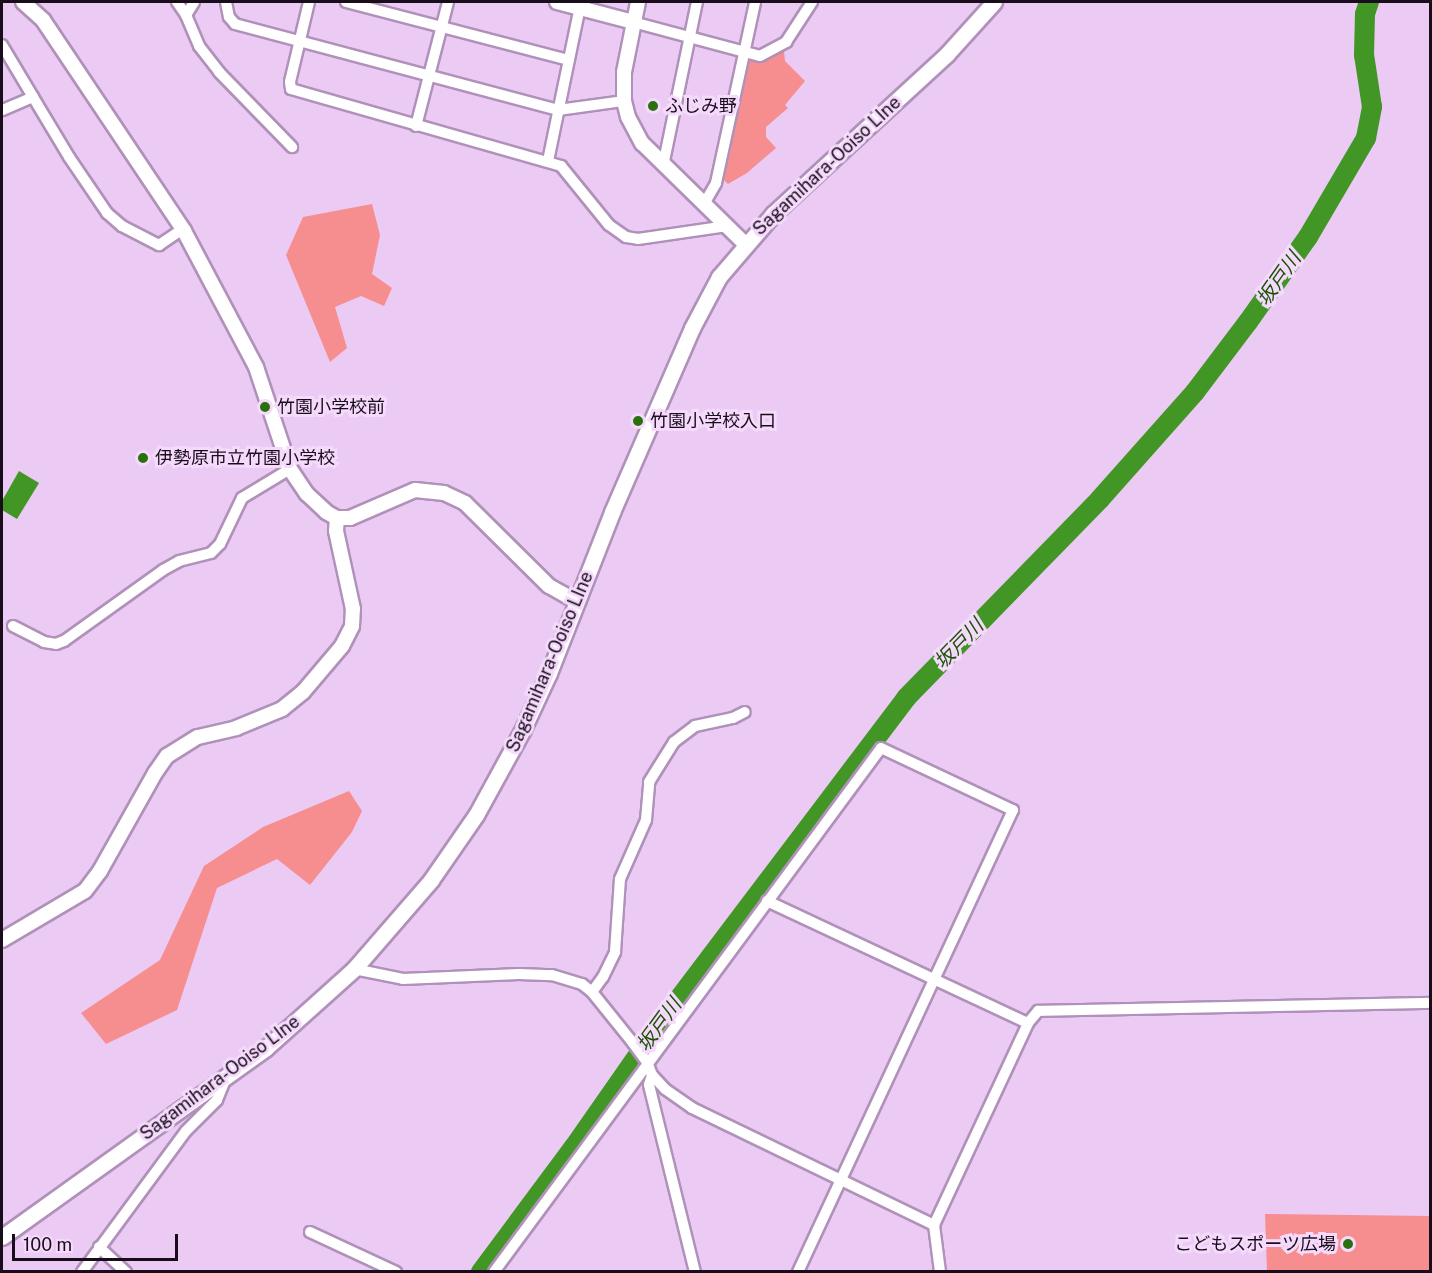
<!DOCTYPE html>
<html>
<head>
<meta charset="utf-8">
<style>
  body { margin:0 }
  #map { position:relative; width:1432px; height:1273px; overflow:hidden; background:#ebcaf4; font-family:"Public Sans","Noto Sans JP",sans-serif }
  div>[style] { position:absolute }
  .green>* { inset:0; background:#f68e90 }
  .water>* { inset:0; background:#429625 }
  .river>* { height:20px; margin:-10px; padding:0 10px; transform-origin:10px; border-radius:10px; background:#429625 }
  .roads { filter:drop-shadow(2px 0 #b091b9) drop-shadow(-2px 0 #b091b9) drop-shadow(0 2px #b091b9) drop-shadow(0 -2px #b091b9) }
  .street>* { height:10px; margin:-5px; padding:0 5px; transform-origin:5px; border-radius:5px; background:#fff }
  .secondary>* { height:14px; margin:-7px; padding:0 7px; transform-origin:7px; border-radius:7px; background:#fff }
  .primary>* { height:15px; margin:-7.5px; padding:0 7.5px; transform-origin:7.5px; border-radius:7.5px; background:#fff }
  .dots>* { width:16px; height:16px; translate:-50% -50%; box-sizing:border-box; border:3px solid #f5dafc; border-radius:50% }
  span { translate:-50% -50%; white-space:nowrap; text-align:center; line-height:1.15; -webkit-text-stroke:6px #f5dafc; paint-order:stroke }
  .poi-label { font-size:18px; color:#190d1c }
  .left { translate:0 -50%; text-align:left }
  .right { translate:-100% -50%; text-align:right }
  .street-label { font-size:18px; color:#190d1c }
  .water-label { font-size:20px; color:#1b5205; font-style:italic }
  .frame { position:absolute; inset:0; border:3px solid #190d1c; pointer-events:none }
  .scale { position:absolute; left:12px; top:1234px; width:166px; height:27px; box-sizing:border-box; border:3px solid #190d1c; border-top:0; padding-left:8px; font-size:18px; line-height:21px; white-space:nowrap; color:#190d1c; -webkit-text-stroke:4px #f5dafc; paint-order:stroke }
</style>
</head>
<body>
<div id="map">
  <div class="green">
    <div style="clip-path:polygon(784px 51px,785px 61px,805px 81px,785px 105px,788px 108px,766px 127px,766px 137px,776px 148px,747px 173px,728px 184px,723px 179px,747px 57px)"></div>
    <div style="clip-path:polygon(372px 204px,380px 235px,372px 274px,392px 288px,384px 306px,361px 296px,335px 307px,347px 348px,330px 362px,286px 255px,303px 217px)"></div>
    <div style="clip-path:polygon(349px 791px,362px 811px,352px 832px,310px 885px,277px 859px,217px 888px,177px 1010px,106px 1044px,81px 1013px,160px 960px,204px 866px,263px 827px)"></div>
    <div style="clip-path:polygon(1265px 1214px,1430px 1216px,1430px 1271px,1267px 1271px)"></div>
  </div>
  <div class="water">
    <div style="clip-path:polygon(19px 471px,39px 483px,17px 519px,2px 510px,2px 501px)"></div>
  </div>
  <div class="river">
    <div style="left:481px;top:1272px;width:156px;rotate:-53.4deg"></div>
    <div style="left:574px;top:1147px;width:154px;rotate:-55.1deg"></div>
    <div style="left:662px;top:1021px;width:405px;rotate:-52.9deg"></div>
    <div style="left:906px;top:698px;width:278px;rotate:-45.7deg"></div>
    <div style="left:1100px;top:499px;width:143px;rotate:-48.4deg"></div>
    <div style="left:1195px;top:392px;width:88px;rotate:-52.9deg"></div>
    <div style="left:1248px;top:322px;width:104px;rotate:-54.8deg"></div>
    <div style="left:1308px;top:237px;width:115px;rotate:-59.6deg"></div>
    <div style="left:1366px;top:138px;width:32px;rotate:-79deg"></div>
    <div style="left:1372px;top:107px;width:53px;rotate:-98.7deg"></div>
    <div style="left:1364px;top:55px;width:41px;rotate:-88.6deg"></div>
    <div style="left:1365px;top:14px;width:13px;rotate:-72deg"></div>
  </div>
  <div class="roads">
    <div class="street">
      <div style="left:177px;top:2px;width:16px;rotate:55deg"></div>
      <div style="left:186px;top:15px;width:34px;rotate:67deg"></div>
      <div style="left:199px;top:46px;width:33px;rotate:52deg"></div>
      <div style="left:219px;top:72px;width:105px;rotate:45.8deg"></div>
      <div style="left:226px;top:2px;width:15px;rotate:79deg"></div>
      <div style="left:229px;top:17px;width:9px;rotate:49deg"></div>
      <div style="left:235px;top:24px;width:334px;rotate:14.9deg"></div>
      <div style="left:558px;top:110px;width:67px;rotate:-7.8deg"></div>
      <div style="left:309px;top:2px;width:82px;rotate:103.4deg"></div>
      <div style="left:290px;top:82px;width:7px;rotate:82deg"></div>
      <div style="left:291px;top:89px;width:281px;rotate:15.9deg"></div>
      <div style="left:561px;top:166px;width:76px;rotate:50.9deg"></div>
      <div style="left:609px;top:225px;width:21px;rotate:35deg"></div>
      <div style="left:626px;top:237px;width:12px;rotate:9deg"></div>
      <div style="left:638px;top:239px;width:90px;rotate:-8.3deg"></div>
      <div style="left:346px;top:2px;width:230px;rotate:14.6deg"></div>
      <div style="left:186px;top:15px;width:15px;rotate:-58deg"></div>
      <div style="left:633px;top:22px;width:131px;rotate:15deg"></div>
      <div style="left:760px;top:56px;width:30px;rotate:-28deg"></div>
      <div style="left:786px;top:42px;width:48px;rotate:-57deg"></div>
      <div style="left:2px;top:45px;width:61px;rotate:59.2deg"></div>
      <div style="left:33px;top:97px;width:34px;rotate:157deg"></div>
      <div style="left:33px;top:97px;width:70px;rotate:59deg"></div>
      <div style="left:69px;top:157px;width:68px;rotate:55.8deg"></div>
      <div style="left:107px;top:213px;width:20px;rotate:41deg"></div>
      <div style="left:122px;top:226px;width:42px;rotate:27.2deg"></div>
      <div style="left:159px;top:245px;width:29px;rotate:-34deg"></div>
      <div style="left:416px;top:126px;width:128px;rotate:-75.5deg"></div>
      <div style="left:548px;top:161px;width:162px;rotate:-78.3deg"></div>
      <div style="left:663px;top:166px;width:167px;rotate:-78.3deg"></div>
      <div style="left:704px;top:204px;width:24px;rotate:-60deg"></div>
      <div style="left:716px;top:183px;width:185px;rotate:-77.8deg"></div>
      <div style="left:13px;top:626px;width:35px;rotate:27deg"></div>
      <div style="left:44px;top:642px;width:12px;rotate:9deg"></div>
      <div style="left:56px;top:644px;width:9px;rotate:-21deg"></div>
      <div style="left:64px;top:641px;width:122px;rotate:-35.6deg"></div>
      <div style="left:163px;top:570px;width:18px;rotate:-29deg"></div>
      <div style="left:179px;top:561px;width:33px;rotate:-14deg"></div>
      <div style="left:211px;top:553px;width:13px;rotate:-45deg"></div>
      <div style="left:220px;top:544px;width:51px;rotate:-64.4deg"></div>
      <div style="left:242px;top:498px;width:56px;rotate:-31.1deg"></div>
      <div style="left:767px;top:901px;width:288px;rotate:25.1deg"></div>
      <div style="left:354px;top:969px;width:50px;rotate:11.5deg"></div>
      <div style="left:403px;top:979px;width:116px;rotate:-2.5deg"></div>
      <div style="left:519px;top:974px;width:33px;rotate:2deg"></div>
      <div style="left:552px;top:975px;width:31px;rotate:17deg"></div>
      <div style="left:582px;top:984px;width:13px;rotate:39deg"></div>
      <div style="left:592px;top:992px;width:65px;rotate:51.2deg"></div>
      <div style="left:633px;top:1043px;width:24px;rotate:54deg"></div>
      <div style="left:647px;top:1062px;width:14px;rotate:69deg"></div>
      <div style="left:652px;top:1075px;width:19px;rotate:47deg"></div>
      <div style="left:665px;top:1089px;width:33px;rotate:35deg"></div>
      <div style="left:692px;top:1108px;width:269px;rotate:25.8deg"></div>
      <div style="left:934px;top:1225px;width:223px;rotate:-65deg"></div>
      <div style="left:1028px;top:1023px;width:16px;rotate:-50deg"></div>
      <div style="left:1038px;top:1011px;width:392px;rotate:-1.2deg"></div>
      <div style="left:592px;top:992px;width:19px;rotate:-54deg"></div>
      <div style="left:603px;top:977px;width:28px;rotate:-64deg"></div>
      <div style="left:615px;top:952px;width:73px;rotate:-86.1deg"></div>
      <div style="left:620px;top:879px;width:64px;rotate:-66.2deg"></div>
      <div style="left:646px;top:820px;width:38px;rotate:-85deg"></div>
      <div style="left:649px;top:782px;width:47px;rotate:-58deg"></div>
      <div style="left:674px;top:742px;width:26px;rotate:-37deg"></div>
      <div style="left:695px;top:726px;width:39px;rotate:-12deg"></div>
      <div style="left:733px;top:718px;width:13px;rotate:-27deg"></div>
      <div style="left:652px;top:1075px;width:10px;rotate:107deg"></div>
      <div style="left:649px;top:1085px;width:193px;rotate:76.2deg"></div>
      <div style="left:934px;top:1225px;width:47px;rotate:82.7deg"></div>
      <div style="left:310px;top:1232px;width:95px;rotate:24.9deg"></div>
      <div style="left:99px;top:1247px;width:37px;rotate:43deg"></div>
      <div style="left:82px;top:1272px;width:175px;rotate:-53.6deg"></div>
      <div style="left:186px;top:1131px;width:44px;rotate:-45deg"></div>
      <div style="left:217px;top:1100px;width:24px;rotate:-68deg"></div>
      <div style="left:494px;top:1272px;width:651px;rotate:-53.55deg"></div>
      <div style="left:881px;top:748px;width:146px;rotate:25.2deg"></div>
      <div style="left:1013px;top:810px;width:510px;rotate:114.96deg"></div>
    </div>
    <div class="secondary">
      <div style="left:23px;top:2px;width:27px;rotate:42deg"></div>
      <div style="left:43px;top:20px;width:254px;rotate:56.2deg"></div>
      <div style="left:184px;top:231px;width:154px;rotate:62.1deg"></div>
      <div style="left:256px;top:367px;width:108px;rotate:71.6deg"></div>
      <div style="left:290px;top:469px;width:30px;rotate:56deg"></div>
      <div style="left:307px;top:494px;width:26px;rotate:43deg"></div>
      <div style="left:326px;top:512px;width:13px;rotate:29deg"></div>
      <div style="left:337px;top:518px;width:13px"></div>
      <div style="left:350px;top:518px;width:71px;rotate:-23.3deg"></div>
      <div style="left:415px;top:490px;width:29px;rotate:6deg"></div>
      <div style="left:444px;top:493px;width:23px;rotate:25deg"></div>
      <div style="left:465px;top:503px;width:118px;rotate:44.7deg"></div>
      <div style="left:549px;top:586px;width:31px;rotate:29deg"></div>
      <div style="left:557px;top:2px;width:79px;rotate:14.7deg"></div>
      <div style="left:638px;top:2px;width:71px;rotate:101.3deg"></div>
      <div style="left:624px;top:72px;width:29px;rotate:90deg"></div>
      <div style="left:624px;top:101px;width:16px;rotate:76deg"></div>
      <div style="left:628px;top:117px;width:30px;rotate:62deg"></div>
      <div style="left:642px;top:143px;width:144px;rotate:44.4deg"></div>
      <div style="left:2px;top:940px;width:96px;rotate:-30.6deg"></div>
      <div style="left:85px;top:891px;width:25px;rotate:-53deg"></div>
      <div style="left:100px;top:871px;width:112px;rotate:-60.7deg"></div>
      <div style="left:155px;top:773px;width:21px;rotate:-55deg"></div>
      <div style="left:167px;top:756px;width:36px;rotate:-32deg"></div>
      <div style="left:198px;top:737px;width:39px;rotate:-13deg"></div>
      <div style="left:236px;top:728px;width:50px;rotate:-22.4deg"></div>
      <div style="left:282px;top:709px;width:27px;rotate:-39deg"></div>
      <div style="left:303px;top:692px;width:60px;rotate:-49.7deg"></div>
      <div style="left:342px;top:646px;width:22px;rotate:-63deg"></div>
      <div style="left:352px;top:626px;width:17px;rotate:-87deg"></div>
      <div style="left:353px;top:609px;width:80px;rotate:-102.3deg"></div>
      <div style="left:336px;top:531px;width:13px;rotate:-86deg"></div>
    </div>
    <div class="primary">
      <div style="left:2px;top:1237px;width:325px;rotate:-35.6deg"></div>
      <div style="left:266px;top:1048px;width:118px;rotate:-41.9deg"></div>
      <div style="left:354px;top:969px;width:118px;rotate:-49.1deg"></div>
      <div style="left:431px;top:880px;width:79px;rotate:-55.3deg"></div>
      <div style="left:476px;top:815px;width:98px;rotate:-61.3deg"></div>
      <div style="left:523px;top:729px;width:62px;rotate:-65.1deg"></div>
      <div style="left:549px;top:673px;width:173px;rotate:-68.6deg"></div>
      <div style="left:612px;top:512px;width:201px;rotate:-66.5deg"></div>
      <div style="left:692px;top:328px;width:58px;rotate:-62.1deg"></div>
      <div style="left:719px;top:277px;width:83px;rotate:-49.4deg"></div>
      <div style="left:773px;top:214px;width:236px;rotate:-42.6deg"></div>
      <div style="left:947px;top:54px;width:70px;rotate:-47.9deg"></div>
    </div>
  </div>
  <div class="dots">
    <div style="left:653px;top:106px;background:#2a700e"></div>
    <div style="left:265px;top:407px;background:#2a700e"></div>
    <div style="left:638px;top:421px;background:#2a700e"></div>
    <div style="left:143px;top:458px;background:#2a700e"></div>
    <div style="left:1348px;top:1244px;background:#2a700e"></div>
  </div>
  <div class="poi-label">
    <span class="left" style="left:665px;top:106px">ふじみ野</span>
    <span class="left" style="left:277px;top:407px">竹園小学校前</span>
    <span class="left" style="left:650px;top:421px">竹園小学校入口</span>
    <span class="left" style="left:155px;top:458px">伊勢原市立竹園小学校</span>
    <span class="right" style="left:1336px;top:1244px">こどもスポーツ広場</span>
  </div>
  <div class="street-label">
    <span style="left:827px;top:166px;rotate:-43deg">Sagamihara-Ooiso LIne</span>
    <span style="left:550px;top:662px;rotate:-67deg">Sagamihara-Ooiso LIne</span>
    <span style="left:220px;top:1078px;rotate:-37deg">Sagamihara-Ooiso LIne</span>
  </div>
  <div class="water-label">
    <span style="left:1279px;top:279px;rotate:-55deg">坂戸川</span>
    <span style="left:959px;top:644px;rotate:-46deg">坂戸川</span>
    <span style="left:659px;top:1025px;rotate:-54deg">坂戸川</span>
  </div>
  <div class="frame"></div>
  <div class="scale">100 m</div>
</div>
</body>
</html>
